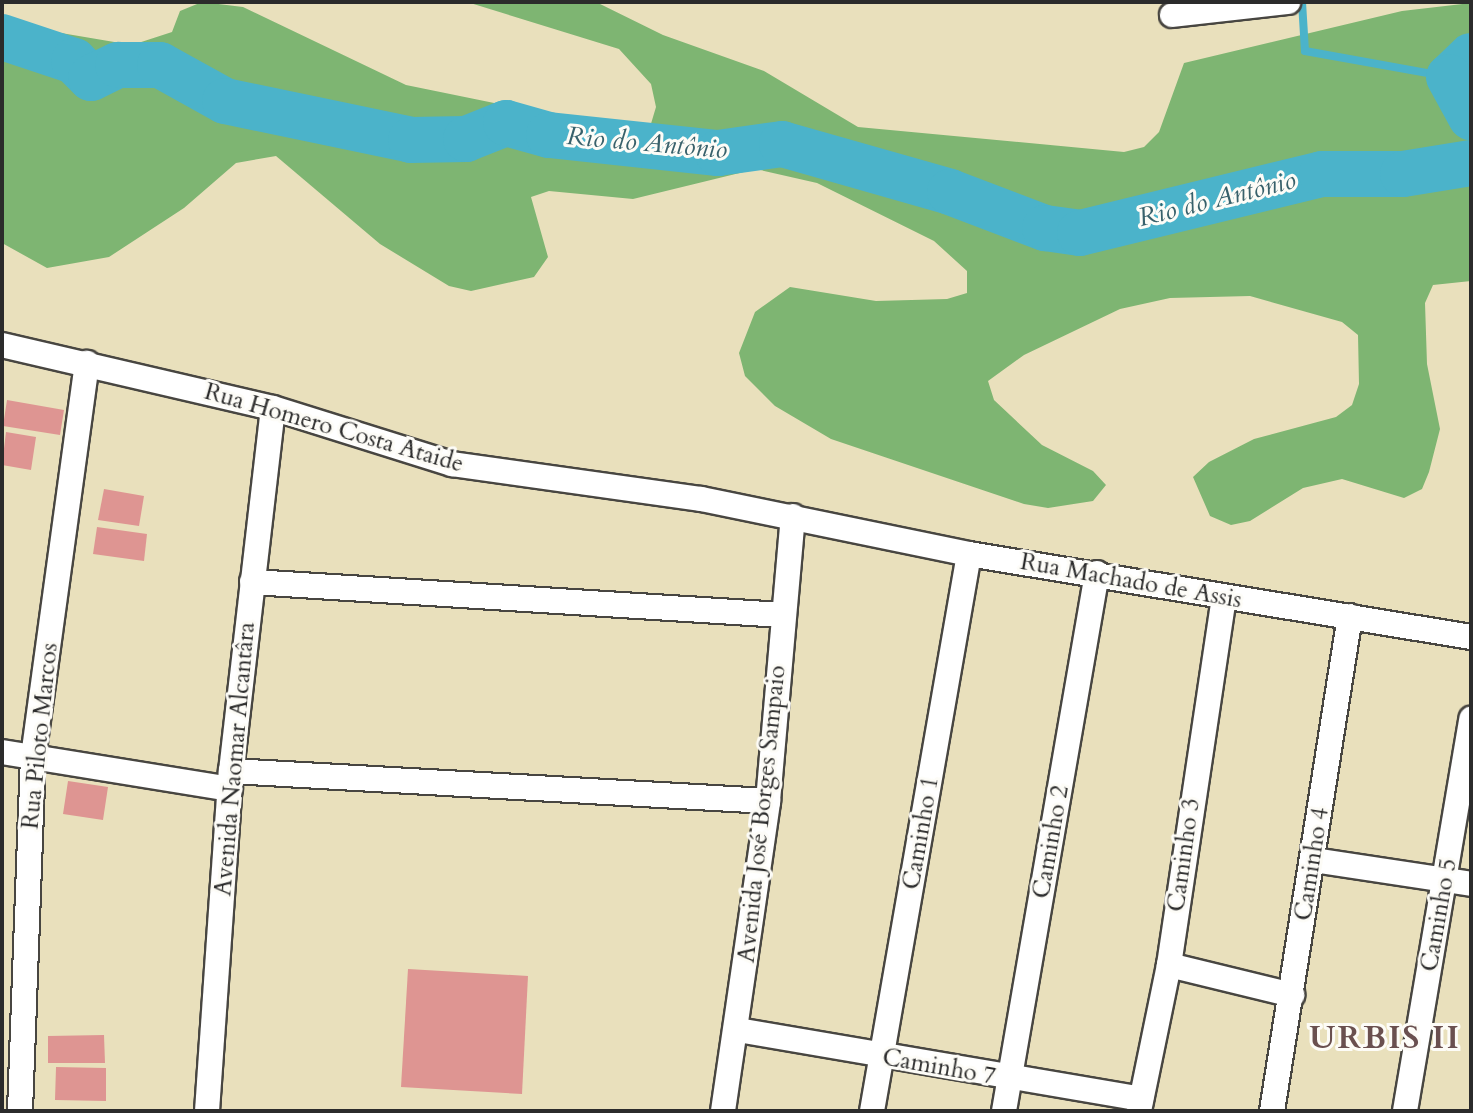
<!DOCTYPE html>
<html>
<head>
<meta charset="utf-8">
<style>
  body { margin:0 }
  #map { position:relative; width:1473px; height:1113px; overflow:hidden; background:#e9e0bc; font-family:Cardo,serif }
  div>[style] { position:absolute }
  .forest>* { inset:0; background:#7eb572 }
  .stream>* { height:8px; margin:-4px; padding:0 4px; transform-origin:4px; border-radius:4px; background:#4bb3ca }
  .river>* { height:46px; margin:-23px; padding:0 23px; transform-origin:23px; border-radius:23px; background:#4bb3ca }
  .building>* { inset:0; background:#de9592 }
  .roads { filter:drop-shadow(2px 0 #484641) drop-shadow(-2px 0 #484641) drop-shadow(0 2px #484641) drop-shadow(0 -2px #484641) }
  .minor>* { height:24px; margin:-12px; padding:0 12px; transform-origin:12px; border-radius:12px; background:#fff }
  span { translate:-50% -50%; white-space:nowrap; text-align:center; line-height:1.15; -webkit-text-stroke:6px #fdfcf7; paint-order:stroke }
  .street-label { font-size:24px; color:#2b2b2b }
  .water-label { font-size:26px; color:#38616b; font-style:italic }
  .district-label { font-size:32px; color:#6a504f; font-weight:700; letter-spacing:2px }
  .frame { position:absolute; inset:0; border:4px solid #2b2b2b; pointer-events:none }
</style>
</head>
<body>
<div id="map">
  <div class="forest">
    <div style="clip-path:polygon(202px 2px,243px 7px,406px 85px,587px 122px,650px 127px,656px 107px,651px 84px,619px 49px,467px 2px,596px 2px,663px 35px,764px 71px,858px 127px,1124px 152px,1144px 147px,1159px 132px,1184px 63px,1402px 11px,1471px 3px,1471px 281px,1433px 285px,1425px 303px,1427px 364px,1440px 429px,1429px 472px,1422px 489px,1404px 498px,1342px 479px,1303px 488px,1250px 521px,1231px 525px,1210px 516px,1193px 477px,1209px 462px,1254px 439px,1336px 417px,1352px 405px,1359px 384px,1358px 335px,1342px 322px,1250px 296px,1170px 298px,1120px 309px,1024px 355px,988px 381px,994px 400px,1042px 445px,1093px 471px,1106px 485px,1093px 501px,1048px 508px,1024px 504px,831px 439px,775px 406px,745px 376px,739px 353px,755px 312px,790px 287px,876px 301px,947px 299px,967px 293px,967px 271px,934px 241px,817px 183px,756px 169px,633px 199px,549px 191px,531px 197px,548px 257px,534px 277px,471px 291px,449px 286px,380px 244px,276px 156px,236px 163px,184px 208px,109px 257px,47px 268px,2px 243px,2px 23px,132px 45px,172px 32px,180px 11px)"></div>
  </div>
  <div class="stream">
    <div style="left:1302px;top:2px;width:49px;rotate:86.5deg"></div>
    <div style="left:1305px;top:51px;width:146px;rotate:10.2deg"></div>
  </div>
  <div class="river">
    <div style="left:2px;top:37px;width:76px;rotate:18.4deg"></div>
    <div style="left:74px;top:61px;width:24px;rotate:45deg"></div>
    <div style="left:91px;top:78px;width:30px;rotate:-26deg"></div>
    <div style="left:118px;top:65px;width:42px"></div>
    <div style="left:160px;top:65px;width:74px;rotate:29deg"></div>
    <div style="left:225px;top:101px;width:190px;rotate:11.8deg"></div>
    <div style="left:411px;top:140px;width:55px;rotate:-1deg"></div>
    <div style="left:466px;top:139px;width:43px;rotate:-21.8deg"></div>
    <div style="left:506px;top:123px;width:45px;rotate:15.6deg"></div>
    <div style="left:549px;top:135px;width:170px;rotate:6.1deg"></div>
    <div style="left:718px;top:153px;width:65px;rotate:-8deg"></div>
    <div style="left:782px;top:144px;width:175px;rotate:15.9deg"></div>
    <div style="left:950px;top:192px;width:102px;rotate:20.8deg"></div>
    <div style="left:1045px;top:228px;width:35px;rotate:8deg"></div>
    <div style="left:1080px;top:233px;width:249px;rotate:-13.7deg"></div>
    <div style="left:1322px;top:174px;width:81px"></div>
    <div style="left:1403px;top:174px;width:69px;rotate:-9.2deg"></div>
    <div style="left:1471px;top:56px;width:30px;rotate:136deg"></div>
    <div style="left:1449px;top:77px;width:46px;rotate:61.2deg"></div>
  </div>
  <div class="building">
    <div style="clip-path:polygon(7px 400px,64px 410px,60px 435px,3px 426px)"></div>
    <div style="clip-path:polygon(6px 432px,36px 437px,31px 470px,2px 465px)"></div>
    <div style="clip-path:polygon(104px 489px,144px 496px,139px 526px,98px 520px)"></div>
    <div style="clip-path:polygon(97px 527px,147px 534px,144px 561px,93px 554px)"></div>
    <div style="clip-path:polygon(68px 781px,108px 787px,103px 820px,63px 814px)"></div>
    <div style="clip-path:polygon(408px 969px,528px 976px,522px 1094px,401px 1087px)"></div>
    <div style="clip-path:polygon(104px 1035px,105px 1063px,48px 1063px,48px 1036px)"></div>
    <div style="clip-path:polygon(56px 1067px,106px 1068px,106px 1101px,55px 1100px)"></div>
  </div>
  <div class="roads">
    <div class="minor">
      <div style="left:1172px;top:15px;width:117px;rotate:-6.4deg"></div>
      <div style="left:2px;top:345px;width:278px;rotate:13.1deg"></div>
      <div style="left:273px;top:408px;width:188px;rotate:17.4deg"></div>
      <div style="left:452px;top:464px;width:251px;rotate:8deg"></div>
      <div style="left:701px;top:499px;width:274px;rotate:11.6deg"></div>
      <div style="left:969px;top:554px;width:509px;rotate:9.39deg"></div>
      <div style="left:252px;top:582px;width:532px;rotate:3.56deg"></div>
      <div style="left:2px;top:752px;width:231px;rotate:9.2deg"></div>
      <div style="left:231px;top:771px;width:538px;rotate:3.2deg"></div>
      <div style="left:1313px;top:860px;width:160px;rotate:8.6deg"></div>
      <div style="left:1169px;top:965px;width:127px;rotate:13.7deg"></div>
      <div style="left:738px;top:1030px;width:409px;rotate:9.7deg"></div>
      <div style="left:20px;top:1111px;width:354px;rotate:-87.9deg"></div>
      <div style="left:33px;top:757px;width:398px;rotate:-82.2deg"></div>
      <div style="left:207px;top:1111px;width:341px;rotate:-86deg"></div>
      <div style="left:231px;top:771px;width:365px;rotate:-83.4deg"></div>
      <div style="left:723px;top:1111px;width:313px;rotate:-81.7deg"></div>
      <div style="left:768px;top:801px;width:286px;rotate:-85deg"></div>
      <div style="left:872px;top:1111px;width:565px;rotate:-80.12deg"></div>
      <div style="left:1004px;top:1111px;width:546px;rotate:-80.19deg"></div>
      <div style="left:1139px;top:1111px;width:149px;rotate:-78.4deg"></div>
      <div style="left:1169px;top:965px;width:371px;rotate:-81.5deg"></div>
      <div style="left:1272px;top:1111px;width:501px;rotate:-81.05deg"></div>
      <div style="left:1405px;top:1111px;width:398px;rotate:-80.4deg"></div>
    </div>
  </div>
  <div class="street-label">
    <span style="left:334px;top:428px;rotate:16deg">Rua Homero Costa Ataide</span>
    <span style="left:1131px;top:581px;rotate:10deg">Rua Machado de Assis</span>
    <span style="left:40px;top:736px;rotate:-84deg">Rua Piloto Marcos</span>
    <span style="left:235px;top:759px;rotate:-85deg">Avenida Naomar Alcantâra</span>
    <span style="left:762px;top:814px;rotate:-84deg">Avenida José Borges Sampaio</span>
    <span style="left:921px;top:833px;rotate:-80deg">Caminho 1</span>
    <span style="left:1051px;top:842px;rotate:-80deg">Caminho 2</span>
    <span style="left:1184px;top:855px;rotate:-82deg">Caminho 3</span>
    <span style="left:1312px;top:864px;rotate:-81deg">Caminho 4</span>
    <span style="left:1439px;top:915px;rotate:-80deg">Caminho 5</span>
    <span style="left:939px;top:1067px;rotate:10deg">Caminho 7</span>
  </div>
  <div class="water-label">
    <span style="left:647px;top:143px;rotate:5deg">Rio do Antônio</span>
    <span style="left:1217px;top:199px;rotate:-14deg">Rio do Antônio</span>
  </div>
  <div class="district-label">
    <span style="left:1385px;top:1038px">URBIS II</span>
  </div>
  <div class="frame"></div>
</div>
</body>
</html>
